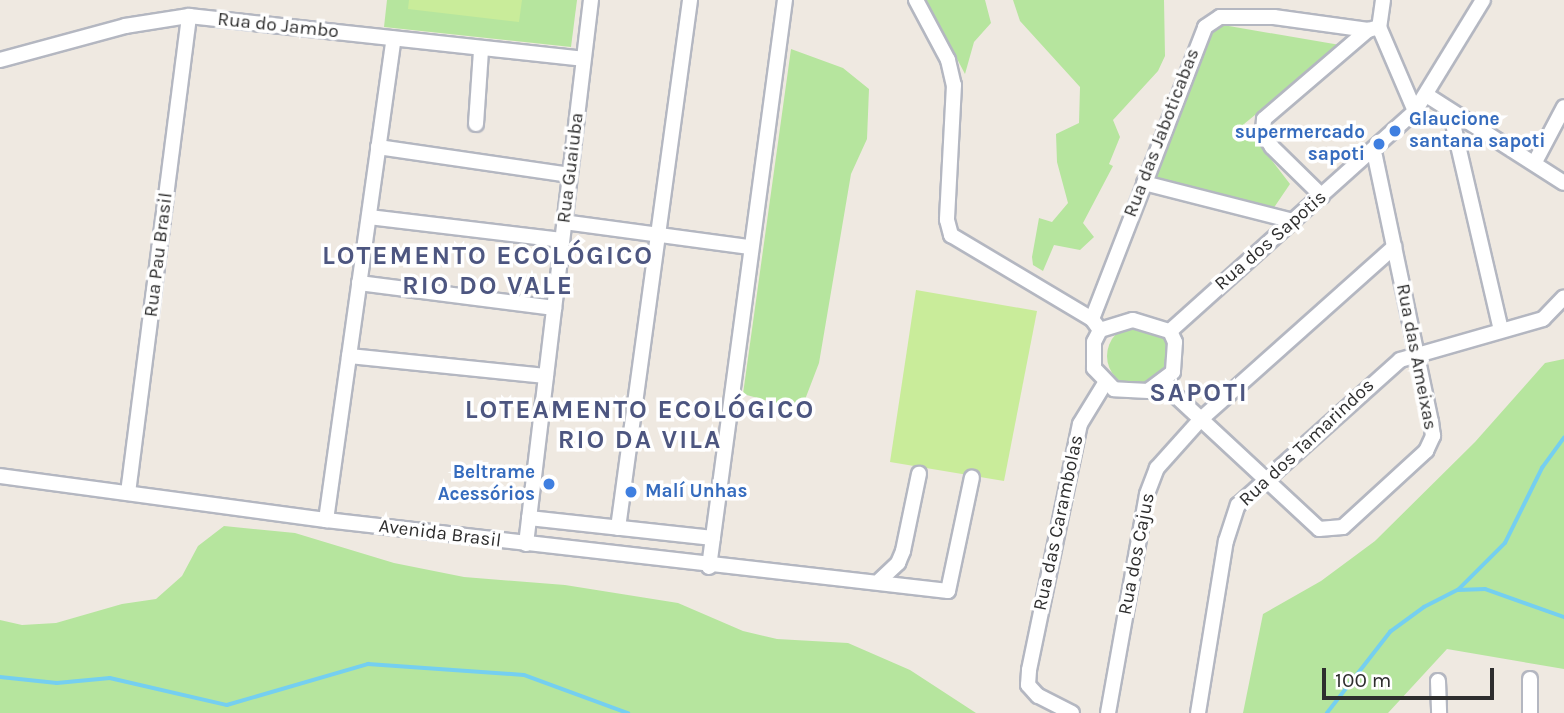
<!DOCTYPE html>
<html>
<head>
<meta charset="utf-8">
<style>
  body { margin:0 }
  #map { position:relative; width:1564px; height:713px; overflow:hidden; background:#efe9e1; font-family:Karla,sans-serif }
  div>[style] { position:absolute }
  .green>* { inset:0; background:#b6e59e }
  .round { border-radius:50% }
  .pitch>* { inset:0; background:#c9ec9a }
  .stream>* { height:3.5px; margin:-1.75px; padding:0 1.75px; transform-origin:1.75px; border-radius:1.75px; background:#75cff0 }
  .roads { filter:drop-shadow(2px 0 #b4b7c1) drop-shadow(-2px 0 #b4b7c1) drop-shadow(0 2px #b4b7c1) drop-shadow(0 -2px #b4b7c1) }
  .minor>* { height:14px; margin:-7px; padding:0 7px; transform-origin:7px; border-radius:7px; background:#fff }
  .dots>* { width:19px; height:19px; translate:-50% -50%; box-sizing:border-box; border:4px solid #fff; border-radius:50% }
  span { translate:-50% -50%; white-space:nowrap; text-align:center; line-height:1.15; -webkit-text-stroke:7px #fff; paint-order:stroke }
  .street-label { font-size:19px; color:#2e2e2e }
  .shop-label { font-size:19px; color:#366cbe; font-weight:700 }
  .left { translate:0 -50%; text-align:left }
  .right { translate:-100% -50%; text-align:right }
  .district-label { font-size:26px; color:#4d5680; font-weight:700; letter-spacing:2px }
  .scale { position:absolute; left:1322px; top:668px; width:172px; height:32px; box-sizing:border-box; border:4px solid #2e2e2e; border-top:0; padding-left:9px; font-size:21px; line-height:24px; white-space:nowrap; color:#2e2e2e; -webkit-text-stroke:5px #fff; paint-order:stroke }
</style>
</head>
<body>
<div id="map">
  <div class="green">
    <div style="clip-path:polygon(387px 0,577px 0,571px 47px,384px 27px)"></div>
    <div style="clip-path:polygon(926px 0,985px 0,991px 23px,974px 42px,965px 74px)"></div>
    <div style="clip-path:polygon(1013px 0,1164px 0,1165px 56px,1158px 71px,1113px 120px,1120px 137px,1109px 164px,1113px 166px,1083px 223px,1094px 237px,1080px 250px,1054px 245px,1043px 271px,1033px 265px,1032px 257px,1039px 218px,1052px 222px,1068px 203px,1057px 162px,1056px 134px,1079px 123px,1080px 87px,1020px 21px)"></div>
    <div style="clip-path:polygon(1223px 25px,1340px 45px,1244px 124px,1290px 184px,1273px 209px,1155px 179px,1208px 34px)"></div>
    <div style="clip-path:polygon(791px 49px,843px 68px,869px 89px,867px 139px,851px 174px,819px 363px,801px 410px,743px 394px)"></div>
    <div class="round" style="left:1107px;top:325px;width:62px;height:62px"></div>
    <div style="clip-path:polygon(1564px 359px,1564px 669px,1447px 649px,1388px 713px,1243px 713px,1263px 614px,1321px 581px,1375px 541px,1475px 442px,1545px 363px)"></div>
    <div style="clip-path:polygon(224px 526px,295px 533px,394px 563px,464px 577px,565px 585px,678px 603px,743px 631px,777px 639px,848px 643px,910px 670px,976px 713px,0 713px,0 620px,22px 625px,56px 623px,122px 604px,156px 599px,182px 576px,198px 546px)"></div>
  </div>
  <div class="pitch">
    <div style="clip-path:polygon(409px 0,522px 0,519px 22px,408px 9px)"></div>
    <div style="clip-path:polygon(916px 290px,1037px 311px,1004px 481px,890px 462px)"></div>
  </div>
  <div class="stream">
    <div style="left:1459px;top:589px;width:65px;rotate:-45deg"></div>
    <div style="left:1505px;top:543px;width:84px;rotate:-63.7deg"></div>
    <div style="left:1542px;top:468px;width:37px;rotate:-54deg"></div>
    <div style="left:0;top:677px;width:57px;rotate:6deg"></div>
    <div style="left:57px;top:683px;width:53px;rotate:-5.4deg"></div>
    <div style="left:110px;top:678px;width:120px;rotate:13deg"></div>
    <div style="left:227px;top:705px;width:147px;rotate:-16.2deg"></div>
    <div style="left:368px;top:664px;width:156px;rotate:4deg"></div>
    <div style="left:524px;top:675px;width:111px;rotate:20.1deg"></div>
    <div style="left:1327px;top:713px;width:103px;rotate:-52.1deg"></div>
    <div style="left:1390px;top:632px;width:42px;rotate:-36.3deg"></div>
    <div style="left:1424px;top:607px;width:38px;rotate:-27deg"></div>
    <div style="left:1458px;top:590px;width:27px;rotate:-2deg"></div>
    <div style="left:1485px;top:589px;width:84px;rotate:19.5deg"></div>
  </div>
  <div class="roads">
    <div class="minor">
      <div style="left:916px;top:0;width:68px;rotate:61.9deg"></div>
      <div style="left:948px;top:60px;width:26px;rotate:77deg"></div>
      <div style="left:954px;top:85px;width:135px;rotate:93deg"></div>
      <div style="left:947px;top:220px;width:16px;rotate:75deg"></div>
      <div style="left:951px;top:235px;width:164px;rotate:30.8deg"></div>
      <div style="left:1092px;top:319px;width:14px;rotate:54deg"></div>
      <div style="left:1383px;top:0;width:27px;rotate:98deg"></div>
      <div style="left:1379px;top:27px;width:91px;rotate:66.8deg"></div>
      <div style="left:0;top:60px;width:130px;rotate:-15.2deg"></div>
      <div style="left:125px;top:26px;width:65px;rotate:-8.9deg"></div>
      <div style="left:189px;top:16px;width:396px;rotate:6.2deg"></div>
      <div style="left:1428px;top:96px;width:161px;rotate:32.6deg"></div>
      <div style="left:1450px;top:111px;width:225px;rotate:76.9deg"></div>
      <div style="left:476px;top:124px;width:73px;rotate:-86.1deg"></div>
      <div style="left:378px;top:147px;width:194px;rotate:8.3deg"></div>
      <div style="left:1535px;top:162px;width:62px;rotate:-62.2deg"></div>
      <div style="left:1144px;top:183px;width:154px;rotate:14.3deg"></div>
      <div style="left:1322px;top:196px;width:70px;rotate:-135.6deg"></div>
      <div style="left:1272px;top:147px;width:17px;rotate:-123deg"></div>
      <div style="left:1263px;top:133px;width:14px;rotate:-86deg"></div>
      <div style="left:1264px;top:119px;width:137px;rotate:-40.6deg"></div>
      <div style="left:1368px;top:30px;width:11px;rotate:-15deg"></div>
      <div style="left:369px;top:217px;width:194px;rotate:6.8deg"></div>
      <div style="left:564px;top:222px;width:188px;rotate:7.7deg"></div>
      <div style="left:359px;top:283px;width:197px;rotate:7.3deg"></div>
      <div style="left:1092px;top:319px;width:313px;rotate:-68.8deg"></div>
      <div style="left:1205px;top:27px;width:18px;rotate:-34deg"></div>
      <div style="left:1220px;top:17px;width:54px"></div>
      <div style="left:1274px;top:17px;width:95px;rotate:7.9deg"></div>
      <div style="left:1133px;top:320px;width:39px;rotate:17deg"></div>
      <div style="left:1170px;top:331px;width:12px;rotate:66deg"></div>
      <div style="left:1175px;top:342px;width:30px;rotate:94deg"></div>
      <div style="left:1173px;top:372px;width:31px;rotate:143deg"></div>
      <div style="left:1148px;top:391px;width:34px;rotate:-177deg"></div>
      <div style="left:1114px;top:389px;width:29px;rotate:-134deg"></div>
      <div style="left:1094px;top:368px;width:26px;rotate:-90deg"></div>
      <div style="left:1094px;top:342px;width:13px;rotate:-63deg"></div>
      <div style="left:1100px;top:330px;width:34px;rotate:-17deg"></div>
      <div style="left:1170px;top:331px;width:329px;rotate:-41.9deg"></div>
      <div style="left:1415px;top:111px;width:130px;rotate:-58.5deg"></div>
      <div style="left:349px;top:356px;width:198px;rotate:5.8deg"></div>
      <div style="left:1163px;top:384px;width:213px;rotate:42.9deg"></div>
      <div style="left:1319px;top:529px;width:24px;rotate:-5deg"></div>
      <div style="left:1343px;top:527px;width:113px;rotate:-42.5deg"></div>
      <div style="left:1426px;top:451px;width:17px;rotate:-65deg"></div>
      <div style="left:1433px;top:436px;width:14px;rotate:-98deg"></div>
      <div style="left:1431px;top:422px;width:277px;rotate:-101.9deg"></div>
      <div style="left:0;top:476px;width:329px;rotate:7.7deg"></div>
      <div style="left:326px;top:520px;width:626px;rotate:6.51deg"></div>
      <div style="left:948px;top:591px;width:116px;rotate:-78.1deg"></div>
      <div style="left:128px;top:493px;width:481px;rotate:-82.7deg"></div>
      <div style="left:529px;top:518px;width:185px;rotate:6.2deg"></div>
      <div style="left:326px;top:520px;width:486px;rotate:-82deg"></div>
      <div style="left:618px;top:528px;width:533px;rotate:-82.23deg"></div>
      <div style="left:526px;top:544px;width:548px;rotate:-83.19deg"></div>
      <div style="left:709px;top:567px;width:572px;rotate:-82.37deg"></div>
      <div style="left:880px;top:580px;width:25px;rotate:-43deg"></div>
      <div style="left:898px;top:563px;width:13px;rotate:-67deg"></div>
      <div style="left:903px;top:551px;width:79px;rotate:-78.3deg"></div>
      <div style="left:1438px;top:681px;width:32px;rotate:88deg"></div>
      <div style="left:1072px;top:713px;width:38px;rotate:-153deg"></div>
      <div style="left:1038px;top:696px;width:15px;rotate:-132deg"></div>
      <div style="left:1028px;top:685px;width:15px;rotate:-86deg"></div>
      <div style="left:1029px;top:670px;width:251px;rotate:-78.3deg"></div>
      <div style="left:1080px;top:424px;width:48px;rotate:-58.6deg"></div>
      <div style="left:1108px;top:713px;width:222px;rotate:-79.9deg"></div>
      <div style="left:1147px;top:494px;width:28px;rotate:-69deg"></div>
      <div style="left:1157px;top:468px;width:66px;rotate:-48.1deg"></div>
      <div style="left:1201px;top:419px;width:259px;rotate:-41.7deg"></div>
      <div style="left:1198px;top:713px;width:174px;rotate:-80.8deg"></div>
      <div style="left:1226px;top:541px;width:38px;rotate:-72deg"></div>
      <div style="left:1238px;top:505px;width:217px;rotate:-41.8deg"></div>
      <div style="left:1400px;top:360px;width:149px;rotate:-16deg"></div>
      <div style="left:1543px;top:319px;width:30px;rotate:-46deg"></div>
      <div style="left:1530px;top:713px;width:34px;rotate:-90deg"></div>
    </div>
  </div>
  <div class="dots">
    <div style="left:1395px;top:131px;background:#3f7fe0"></div>
    <div style="left:1379px;top:144px;background:#3f7fe0"></div>
    <div style="left:549px;top:484px;background:#3f7fe0"></div>
    <div style="left:631px;top:492px;background:#3f7fe0"></div>
  </div>
  <div class="street-label">
    <span style="left:278px;top:26px;rotate:6deg">Rua do Jambo</span>
    <span style="left:1162px;top:133px;rotate:-69deg">Rua das Jaboticabas</span>
    <span style="left:571px;top:168px;rotate:-83deg">Rua Guaiuba</span>
    <span style="left:1271px;top:241px;rotate:-41deg">Rua dos Sapotis</span>
    <span style="left:159px;top:255px;rotate:-83deg">Rua Pau Brasil</span>
    <span style="left:1416px;top:357px;rotate:79deg">Rua das Ameixas</span>
    <span style="left:1307px;top:443px;rotate:-43deg">Rua dos Tamarindos</span>
    <span style="left:1059px;top:523px;rotate:-78deg">Rua das Carambolas</span>
    <span style="left:440px;top:534px;rotate:7deg">Avenida Brasil</span>
    <span style="left:1137px;top:554px;rotate:-79deg">Rua dos Cajus</span>
  </div>
  <div class="shop-label">
    <span class="left" style="left:1409px;top:131px">Glaucione<br>santana sapoti</span>
    <span class="right" style="left:1365px;top:144px">supermercado<br>sapoti</span>
    <span class="right" style="left:535px;top:484px">Beltrame<br>Acessórios</span>
    <span class="left" style="left:645px;top:492px">Malí Unhas</span>
  </div>
  <div class="district-label">
    <span style="left:488px;top:271px">LOTEMENTO ECOLÓGICO<br>RIO DO VALE</span>
    <span style="left:1199px;top:393px">SAPOTI</span>
    <span style="left:640px;top:425px">LOTEAMENTO ECOLÓGICO<br>RIO DA VILA</span>
  </div>
  <div class="scale">100 m</div>
</div>
</body>
</html>
